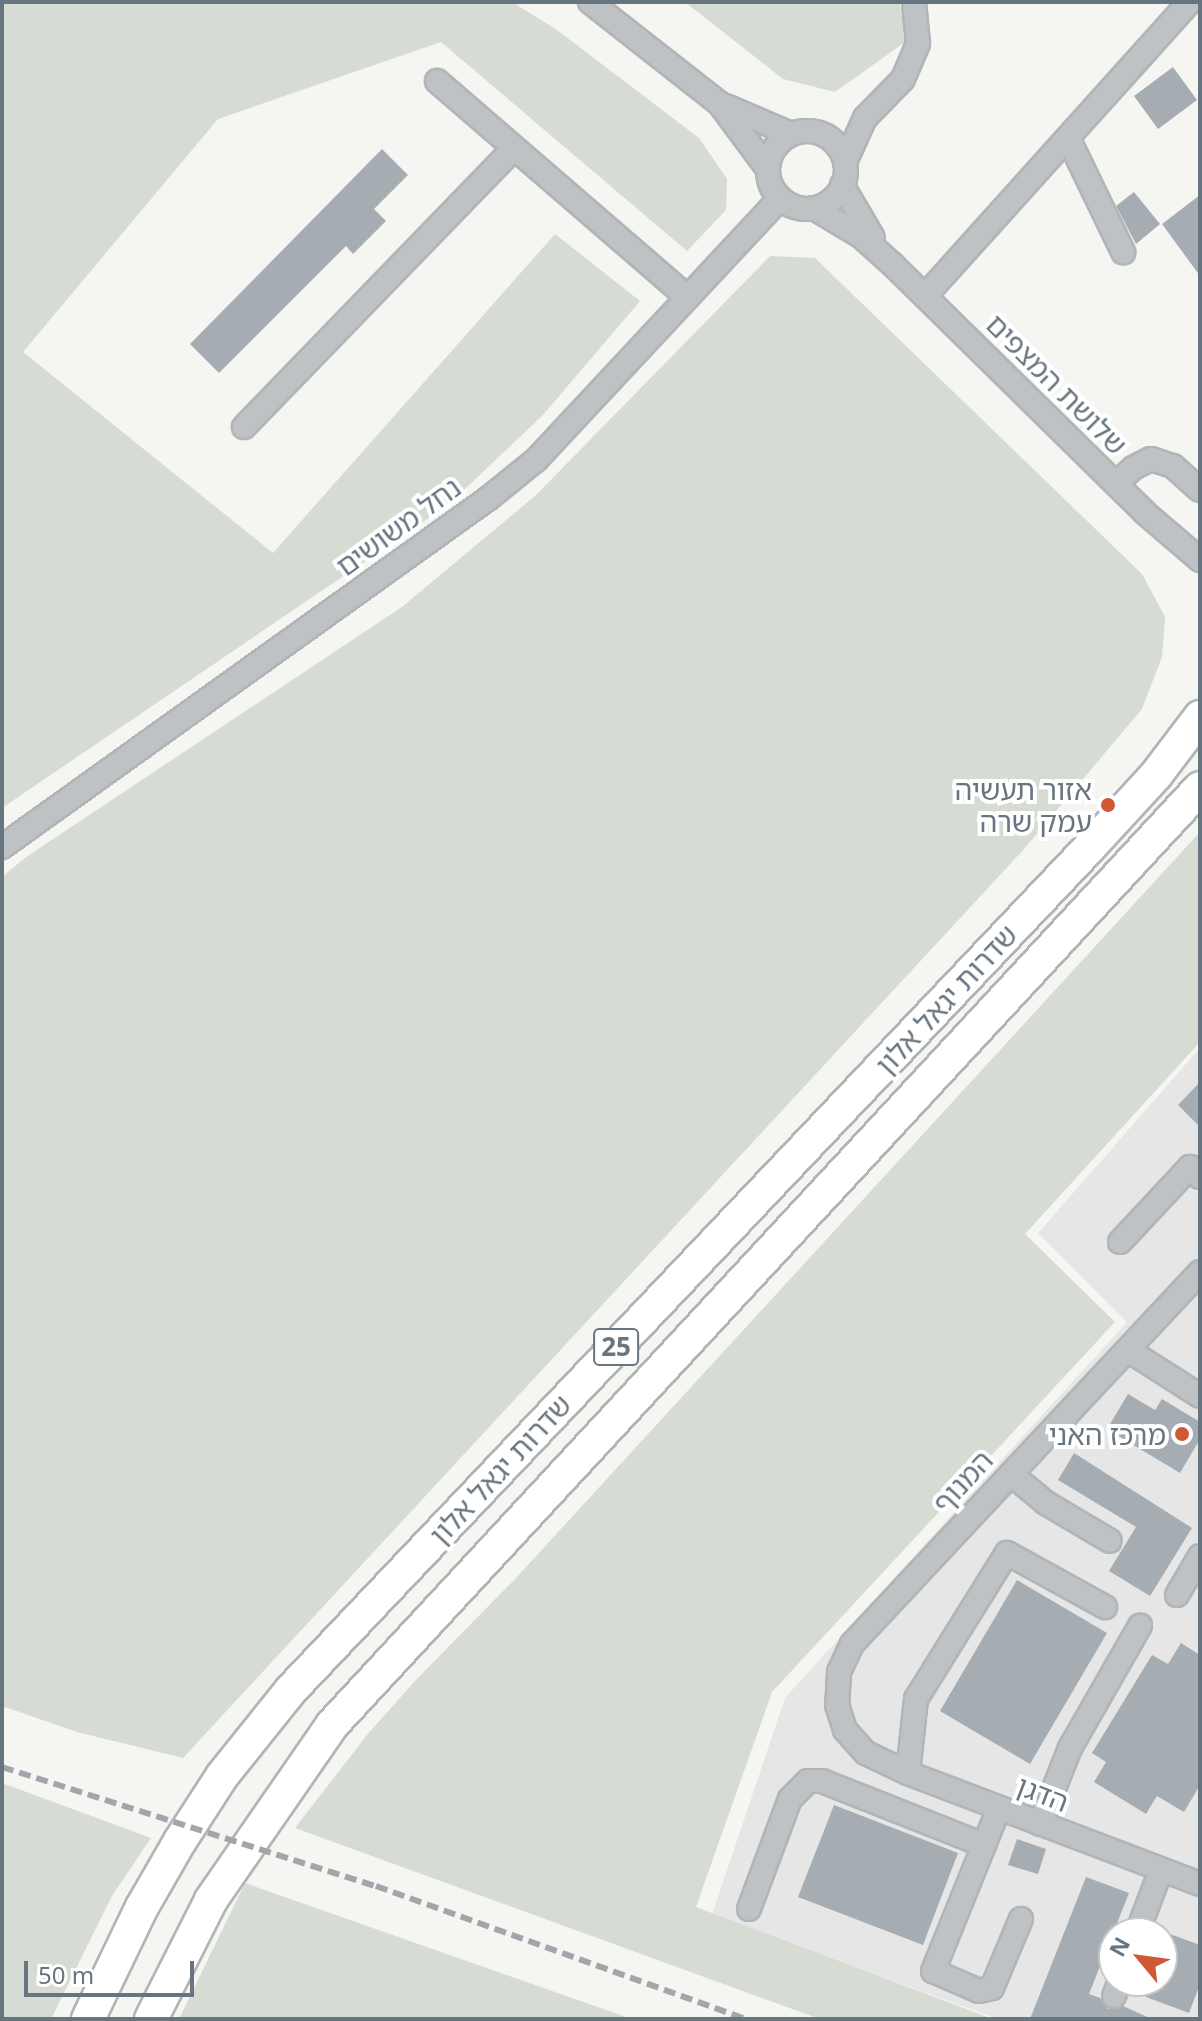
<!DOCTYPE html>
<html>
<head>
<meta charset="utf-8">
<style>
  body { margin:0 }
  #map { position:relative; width:1202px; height:2021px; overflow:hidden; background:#f5f5f2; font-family:"Noto Sans","Noto Sans Hebrew",sans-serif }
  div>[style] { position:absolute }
  .built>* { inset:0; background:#e5e6e5 }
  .green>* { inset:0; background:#d6dbd3 }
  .building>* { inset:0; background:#a6adb2 }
  .roads { filter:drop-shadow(2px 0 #b1b5b7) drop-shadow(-2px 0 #b1b5b7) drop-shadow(0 2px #b1b5b7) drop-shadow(0 -2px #b1b5b7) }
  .minor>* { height:22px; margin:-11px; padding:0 11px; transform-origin:11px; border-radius:11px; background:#bec2c5 }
  .minor>.ring { margin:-11px; padding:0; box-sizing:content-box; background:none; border:22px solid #bec2c5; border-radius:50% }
  .highway>* { height:32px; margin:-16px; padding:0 16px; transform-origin:16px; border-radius:16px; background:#fff }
  .rail>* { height:6px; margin-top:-3px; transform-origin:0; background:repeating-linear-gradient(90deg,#a0a6aa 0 12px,transparent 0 18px) }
  .dots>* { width:22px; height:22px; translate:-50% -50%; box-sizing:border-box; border:4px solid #fff; border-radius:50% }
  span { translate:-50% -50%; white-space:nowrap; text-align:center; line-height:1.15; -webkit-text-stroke:8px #fff; paint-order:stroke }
  .shield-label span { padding:2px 6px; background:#fff; border:2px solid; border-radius:6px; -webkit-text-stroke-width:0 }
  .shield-label { font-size:26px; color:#677580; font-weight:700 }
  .street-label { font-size:28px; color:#677580 }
  .poi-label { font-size:28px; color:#677580 }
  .right { translate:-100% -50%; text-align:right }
  .frame { position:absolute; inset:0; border:4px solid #677580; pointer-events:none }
  .north { position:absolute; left:1098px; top:1917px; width:80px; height:80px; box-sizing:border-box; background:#fff; border:2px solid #c2c8cc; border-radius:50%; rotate:299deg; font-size:22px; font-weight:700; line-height:32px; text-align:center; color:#677580 }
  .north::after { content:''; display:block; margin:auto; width:28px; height:36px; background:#d15835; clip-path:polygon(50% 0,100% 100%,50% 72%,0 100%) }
  .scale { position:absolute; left:24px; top:1961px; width:170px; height:36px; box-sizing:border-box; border:4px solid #677580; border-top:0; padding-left:10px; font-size:24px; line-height:28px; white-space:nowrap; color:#677580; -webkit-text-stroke:6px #fff; paint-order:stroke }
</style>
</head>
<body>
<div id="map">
  <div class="built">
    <div style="clip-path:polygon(evenodd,1200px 1048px,1200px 2019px,998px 2019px,712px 1915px,785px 1698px,1127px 1322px,1038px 1233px,1200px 1048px,1114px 1933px,1162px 1933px,1162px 1981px,1114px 1981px,1114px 1933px)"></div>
  </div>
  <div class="green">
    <div style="clip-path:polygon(2px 2px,512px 2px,557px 30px,699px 138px,727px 179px,726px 210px,687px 251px,441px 42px,218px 119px,23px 352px,273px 553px,555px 234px,640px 301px,543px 415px,448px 505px,2px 808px)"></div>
    <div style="clip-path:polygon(685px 2px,899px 2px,908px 40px,835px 92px,783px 79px)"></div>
    <div style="clip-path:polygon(770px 256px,815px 258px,1142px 574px,1165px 617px,1162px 657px,1142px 709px,1024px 849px,183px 1758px,77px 1732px,2px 1706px,2px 877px,26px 857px,402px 607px,535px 496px)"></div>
    <div style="clip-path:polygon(1200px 832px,1200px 1042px,1025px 1234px,1115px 1322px,772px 1692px,696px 1907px,993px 2019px,820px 2019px,295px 1828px,367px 1735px,414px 1682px,516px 1578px)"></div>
    <div style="clip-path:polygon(2px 1783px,151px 1838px,112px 1896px,51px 2019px,2px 2019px)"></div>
    <div style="clip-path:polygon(245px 1883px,632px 2019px,179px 2019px)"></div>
  </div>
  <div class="building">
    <div style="clip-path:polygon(1173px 67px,1197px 100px,1158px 129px,1134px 96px)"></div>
    <div style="clip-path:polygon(382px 149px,408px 175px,374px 209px,386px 221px,353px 254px,346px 246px,219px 373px,190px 344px)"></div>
    <div style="clip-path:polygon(1134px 192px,1160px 224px,1136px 244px,1116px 206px)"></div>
    <div style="clip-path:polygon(1200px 195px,1200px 276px,1162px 224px)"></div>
    <div style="clip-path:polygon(1200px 1082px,1200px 1127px,1178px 1105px)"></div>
    <div style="clip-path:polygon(1128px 1394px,1155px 1410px,1162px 1399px,1200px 1422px,1200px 1439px,1180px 1473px,1107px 1429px)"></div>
    <div style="clip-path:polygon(1074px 1453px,1192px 1528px,1150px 1596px,1109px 1571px,1136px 1527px,1058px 1480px)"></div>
    <div style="clip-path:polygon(1017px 1580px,1107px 1633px,1030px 1764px,940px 1711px)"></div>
    <div style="clip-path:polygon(1181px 1643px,1200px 1655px,1200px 1785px,1184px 1812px,1157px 1796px,1146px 1814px,1094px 1782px,1106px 1762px,1092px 1753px,1152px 1655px,1168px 1664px)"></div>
    <div style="clip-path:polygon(834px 1805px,958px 1853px,923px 1945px,798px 1897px)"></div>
    <div style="clip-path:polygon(1017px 1839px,1046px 1849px,1038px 1874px,1008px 1865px)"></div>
    <div style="clip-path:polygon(1086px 1877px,1129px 1893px,1089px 1994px,1100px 1998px,1108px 2009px,1123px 2006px,1152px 2019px,1030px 2019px)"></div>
    <div style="clip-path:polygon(1170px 1934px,1200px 1945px,1200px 1984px,1189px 2013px,1146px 1997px,1152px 1981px,1162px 1981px,1162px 1955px)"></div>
  </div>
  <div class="roads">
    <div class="minor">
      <div style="left:590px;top:2px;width:164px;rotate:38.1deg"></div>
      <div style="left:719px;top:103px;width:82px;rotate:53.4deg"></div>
      <div style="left:437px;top:81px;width:330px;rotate:40.8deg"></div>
      <div style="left:726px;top:106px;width:71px;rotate:23.3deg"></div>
      <div class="ring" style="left:768px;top:131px;width:56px;height:56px"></div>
      <div style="left:1068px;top:138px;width:127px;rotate:64.2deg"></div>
      <div style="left:845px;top:162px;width:48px;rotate:-65.6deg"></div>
      <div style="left:865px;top:118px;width:54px;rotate:-45.7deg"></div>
      <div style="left:903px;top:79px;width:39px;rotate:-67deg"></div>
      <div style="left:918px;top:43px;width:41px;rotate:-95.6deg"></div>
      <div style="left:842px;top:185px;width:61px;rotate:59.7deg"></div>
      <div style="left:814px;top:208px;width:56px;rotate:31.1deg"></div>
      <div style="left:862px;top:237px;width:42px;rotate:42.1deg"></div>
      <div style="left:893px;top:265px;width:352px;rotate:44.5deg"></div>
      <div style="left:1144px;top:512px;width:74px;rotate:40.6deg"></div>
      <div style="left:925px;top:296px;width:396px;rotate:-48deg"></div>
      <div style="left:244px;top:427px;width:388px;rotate:-45.9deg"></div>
      <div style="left:1116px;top:484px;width:23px;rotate:-43deg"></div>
      <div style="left:1133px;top:468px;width:20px;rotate:-27deg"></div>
      <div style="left:1151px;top:459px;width:23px;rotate:18deg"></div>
      <div style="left:1173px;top:466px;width:36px;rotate:42deg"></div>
      <div style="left:2px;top:847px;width:599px;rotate:-35.63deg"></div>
      <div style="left:489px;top:498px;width:60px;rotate:-39deg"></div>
      <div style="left:536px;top:460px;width:358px;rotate:-47deg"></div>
      <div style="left:1120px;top:1242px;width:103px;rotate:-47deg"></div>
      <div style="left:1190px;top:1167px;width:14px;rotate:45deg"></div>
      <div style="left:1200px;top:1272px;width:509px;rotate:133.09deg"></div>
      <div style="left:852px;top:1644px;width:31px;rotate:115deg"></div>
      <div style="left:839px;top:1672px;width:33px;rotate:93deg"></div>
      <div style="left:837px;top:1705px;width:26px;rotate:72deg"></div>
      <div style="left:845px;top:1730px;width:31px;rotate:48deg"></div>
      <div style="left:866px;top:1753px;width:47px;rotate:25.5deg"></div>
      <div style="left:908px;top:1773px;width:312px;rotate:20.8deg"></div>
      <div style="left:1128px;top:1350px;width:85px;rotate:32.6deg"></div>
      <div style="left:1011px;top:1474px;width:45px;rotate:39.6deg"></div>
      <div style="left:1046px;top:1503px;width:74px;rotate:30.7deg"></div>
      <div style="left:1177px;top:1595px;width:45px;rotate:-59.5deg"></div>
      <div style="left:908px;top:1773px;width:74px;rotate:-83.8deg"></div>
      <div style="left:916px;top:1699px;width:172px;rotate:-58.1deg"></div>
      <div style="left:1007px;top:1553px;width:112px;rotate:28.9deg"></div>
      <div style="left:999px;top:1808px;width:176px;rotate:112deg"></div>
      <div style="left:933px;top:1971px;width:50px;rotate:23.5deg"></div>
      <div style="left:979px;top:1991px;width:13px;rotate:-13deg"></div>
      <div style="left:992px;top:1988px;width:75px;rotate:-67.2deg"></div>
      <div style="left:1040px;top:1824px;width:82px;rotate:-68.5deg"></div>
      <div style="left:1070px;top:1748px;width:141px;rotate:-60.2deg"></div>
      <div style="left:749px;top:1909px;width:117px;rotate:-69.6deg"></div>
      <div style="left:790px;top:1799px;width:25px;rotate:-45deg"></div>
      <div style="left:808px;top:1781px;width:14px"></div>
      <div style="left:822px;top:1781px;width:174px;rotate:21.6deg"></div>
      <div style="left:1137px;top:1933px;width:67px;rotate:-69.1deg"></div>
      <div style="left:1114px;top:1996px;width:16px;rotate:-68deg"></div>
    </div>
    <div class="highway">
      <div style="left:88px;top:2019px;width:124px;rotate:-64.3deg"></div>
      <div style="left:142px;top:1907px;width:76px;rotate:-60.1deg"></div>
      <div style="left:180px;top:1841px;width:77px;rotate:-57.1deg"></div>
      <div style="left:222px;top:1776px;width:110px;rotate:-51.3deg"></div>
      <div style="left:291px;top:1690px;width:1159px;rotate:-46.54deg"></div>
      <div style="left:1088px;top:849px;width:100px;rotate:-47.4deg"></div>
      <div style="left:1156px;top:775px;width:73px;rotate:-52.8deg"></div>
      <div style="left:151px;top:2019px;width:133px;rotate:-63.2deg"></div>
      <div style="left:211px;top:1900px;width:213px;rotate:-55.3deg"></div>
      <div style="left:332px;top:1725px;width:1277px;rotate:-47.19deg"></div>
    </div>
  </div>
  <div class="rail">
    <div style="left:2px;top:1767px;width:392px;rotate:17.7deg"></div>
    <div style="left:376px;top:1886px;width:393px;rotate:19.8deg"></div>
  </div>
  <div class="dots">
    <div style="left:1108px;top:805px;background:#d15835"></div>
    <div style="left:1182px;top:1434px;background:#d15835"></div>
  </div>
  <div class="shield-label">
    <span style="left:616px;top:1347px">25</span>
  </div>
  <div class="street-label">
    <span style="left:1057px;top:384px;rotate:45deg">שלושת המצפים</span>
    <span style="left:398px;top:526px;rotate:-36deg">נחל משושים</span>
    <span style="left:946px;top:999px;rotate:-47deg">שדרות יגאל אלון</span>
    <span style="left:500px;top:1469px;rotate:-47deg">שדרות יגאל אלון</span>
    <span style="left:962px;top:1481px;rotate:-47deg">המנוף</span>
    <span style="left:1043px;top:1793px;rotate:21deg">הדגן</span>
  </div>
  <div class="poi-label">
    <span class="right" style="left:1092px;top:805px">אזור תעשיה<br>עמק שרה</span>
    <span class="right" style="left:1166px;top:1434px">מרכז האני</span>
  </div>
  <div class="frame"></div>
  <div class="north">N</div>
  <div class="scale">50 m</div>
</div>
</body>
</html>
